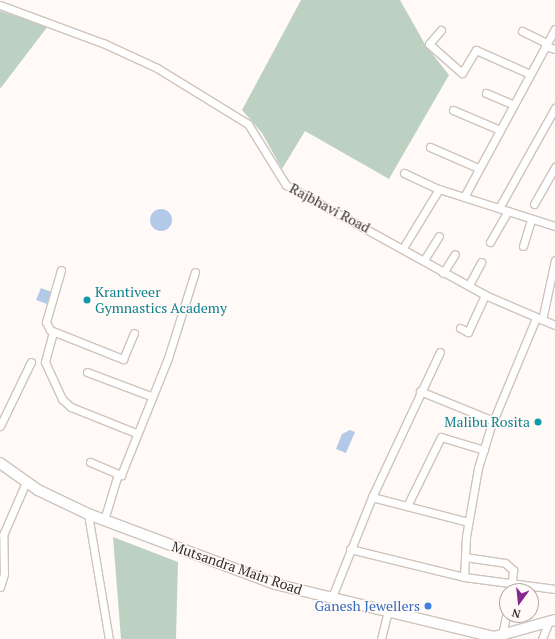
<!DOCTYPE html>
<html>
<head>
<meta charset="utf-8">
<style>
  body { margin:0 }
  #map { position:relative; width:555px; height:639px; overflow:hidden; background:#fffaf7; font-family:"PT Serif",serif }
  div>[style] { position:absolute }
  .green>* { inset:0; background:#bdd1c2 }
  .water>* { inset:0; background:#b3c9e8 }
  .round { border-radius:50% }
  .roads { filter:drop-shadow(1px 0 #cec4bc) drop-shadow(-1px 0 #cec4bc) drop-shadow(0 1px #cec4bc) drop-shadow(0 -1px #cec4bc) }
  .street>* { height:7px; margin:-3.5px; padding:0 3.5px; transform-origin:3.5px; border-radius:3.5px; background:#fff }
  .secondary>* { height:10px; margin:-5px; padding:0 5px; transform-origin:5px; border-radius:5px; background:#fff }
  .dots>* { width:11px; height:11px; translate:-50% -50%; box-sizing:border-box; border:2px solid #fffaf7; border-radius:50% }
  span { translate:-50% -50%; white-space:nowrap; text-align:center; line-height:1.15; -webkit-text-stroke:3px #fffaf7; paint-order:stroke }
  .street-label { font-size:14px; color:#332f2c }
  .culture-label { font-size:14px; color:#0d838f }
  .left { translate:0 -50%; text-align:left }
  .right { translate:-100% -50%; text-align:right }
  .shop-label { font-size:14px; color:#366cbe }
  .north { position:absolute; left:499px; top:583px; width:40px; height:40px; box-sizing:border-box; background:#fffaf7; border:1px solid #ada9a6; border-radius:50%; rotate:195deg; font-size:11px; font-weight:700; line-height:16px; text-align:center; color:#332f2c }
  .north::after { content:''; display:block; margin:auto; width:14px; height:18px; background:#862690; clip-path:polygon(50% 0,100% 100%,50% 72%,0 100%) }
</style>
</head>
<body>
<div id="map">
  <div class="green">
    <div style="clip-path:polygon(301px 0,400px 0,426px 46px,449px 75px,389px 179px,305px 131px,282px 169px,262px 133px,242px 110px)"></div>
    <div style="clip-path:polygon(0 11px,48px 26px,0 89px)"></div>
    <div style="clip-path:polygon(113px 537px,178px 562px,176px 639px,121px 639px)"></div>
  </div>
  <div class="water">
    <div class="round" style="left:150px;top:209px;width:22px;height:22px"></div>
    <div style="clip-path:polygon(41px 288px,52px 292px,47px 304px,36px 300px)"></div>
    <div style="clip-path:polygon(350px 430px,355px 432px,346px 453px,336px 449px,342px 434px)"></div>
  </div>
  <div class="roads">
    <div class="street">
      <div style="left:0;top:5px;width:110px;rotate:20.3deg"></div>
      <div style="left:103px;top:43px;width:60px;rotate:24.8deg"></div>
      <div style="left:157px;top:68px;width:107px;rotate:31.6deg"></div>
      <div style="left:248px;top:124px;width:72px;rotate:58.1deg"></div>
      <div style="left:286px;top:185px;width:227px;rotate:28.9deg"></div>
      <div style="left:485px;top:295px;width:76px;rotate:23.2deg"></div>
      <div style="left:441px;top:30px;width:18px;rotate:131deg"></div>
      <div style="left:429px;top:44px;width:44px;rotate:41.3deg"></div>
      <div style="left:462px;top:73px;width:27px;rotate:-59deg"></div>
      <div style="left:476px;top:50px;width:59px;rotate:24deg"></div>
      <div style="left:522px;top:31px;width:28px;rotate:26deg"></div>
      <div style="left:545px;top:46px;width:10px;rotate:17deg"></div>
      <div style="left:486px;top:93px;width:30px;rotate:23deg"></div>
      <div style="left:453px;top:110px;width:51px;rotate:23.1deg"></div>
      <div style="left:430px;top:147px;width:52px;rotate:23.6deg"></div>
      <div style="left:404px;top:173px;width:38px;rotate:25deg"></div>
      <div style="left:439px;top:189px;width:122px;rotate:17.7deg"></div>
      <div style="left:464px;top:197px;width:191px;rotate:-61.6deg"></div>
      <div style="left:534px;top:204px;width:43px;rotate:-60.4deg"></div>
      <div style="left:499px;top:208px;width:115px;rotate:-60.8deg"></div>
      <div style="left:490px;top:242px;width:36px;rotate:-60deg"></div>
      <div style="left:523px;top:246px;width:28px;rotate:-73deg"></div>
      <div style="left:403px;top:248px;width:69px;rotate:-58.6deg"></div>
      <div style="left:424px;top:260px;width:28px;rotate:-58deg"></div>
      <div style="left:61px;top:270px;width:54px;rotate:106.1deg"></div>
      <div style="left:46px;top:322px;width:9px;rotate:63deg"></div>
      <div style="left:50px;top:330px;width:79px;rotate:21.7deg"></div>
      <div style="left:123px;top:359px;width:28px;rotate:-67deg"></div>
      <div style="left:443px;top:273px;width:22px;rotate:-58deg"></div>
      <div style="left:469px;top:285px;width:26px;rotate:-62deg"></div>
      <div style="left:536px;top:318px;width:117px;rotate:112.6deg"></div>
      <div style="left:491px;top:426px;width:44px;rotate:107.2deg"></div>
      <div style="left:478px;top:468px;width:70px;rotate:99.9deg"></div>
      <div style="left:466px;top:537px;width:40px;rotate:92.9deg"></div>
      <div style="left:464px;top:577px;width:92px;rotate:7.5deg"></div>
      <div style="left:542px;top:320px;width:61px;rotate:-77.8deg"></div>
      <div style="left:460px;top:328px;width:9px;rotate:27deg"></div>
      <div style="left:468px;top:332px;width:41px;rotate:-65.3deg"></div>
      <div style="left:53px;top:332px;width:31px;rotate:105deg"></div>
      <div style="left:45px;top:362px;width:41px;rotate:65.3deg"></div>
      <div style="left:62px;top:399px;width:12px;rotate:42deg"></div>
      <div style="left:71px;top:407px;width:70px;rotate:21.8deg"></div>
      <div style="left:87px;top:372px;width:68px;rotate:20.6deg"></div>
      <div style="left:420px;top:391px;width:80px;rotate:22.1deg"></div>
      <div style="left:0;top:426px;width:71px;rotate:-64.2deg"></div>
      <div style="left:90px;top:462px;width:34px;rotate:23deg"></div>
      <div style="left:121px;top:475px;width:126px;rotate:-68.1deg"></div>
      <div style="left:168px;top:358px;width:90px;rotate:-72.6deg"></div>
      <div style="left:372px;top:497px;width:99px;rotate:14.6deg"></div>
      <div style="left:407px;top:506px;width:77px;rotate:-63.8deg"></div>
      <div style="left:441px;top:437px;width:45px;rotate:16.8deg"></div>
      <div style="left:88px;top:514px;width:127px;rotate:80.5deg"></div>
      <div style="left:104px;top:520px;width:48px;rotate:-73.1deg"></div>
      <div style="left:350px;top:549px;width:117px;rotate:13.8deg"></div>
      <div style="left:465px;top:557px;width:40px;rotate:8.5deg"></div>
      <div style="left:505px;top:563px;width:11px;rotate:41deg"></div>
      <div style="left:513px;top:570px;width:21px;rotate:95deg"></div>
      <div style="left:0;top:587px;width:14px;rotate:-73deg"></div>
      <div style="left:4px;top:574px;width:39px;rotate:-91deg"></div>
      <div style="left:3px;top:535px;width:58px;rotate:-66.5deg"></div>
      <div style="left:332px;top:597px;width:108px;rotate:-68.2deg"></div>
      <div style="left:372px;top:497px;width:160px;rotate:-64.9deg"></div>
      <div style="left:502px;top:635px;width:25px;rotate:-78deg"></div>
      <div style="left:381px;top:639px;width:29px;rotate:-76deg"></div>
      <div style="left:542px;top:639px;width:19px;rotate:-69deg"></div>
    </div>
    <div class="secondary">
      <div style="left:0;top:463px;width:47px;rotate:35.4deg"></div>
      <div style="left:38px;top:490px;width:55px;rotate:25.6deg"></div>
      <div style="left:88px;top:514px;width:200px;rotate:20.5deg"></div>
      <div style="left:275px;top:584px;width:225px;rotate:13.6deg"></div>
      <div style="left:494px;top:637px;width:63px;rotate:-15.6deg"></div>
    </div>
  </div>
  <div class="dots">
    <div style="left:87px;top:300px;background:#0f9aa8"></div>
    <div style="left:538px;top:422px;background:#0f9aa8"></div>
    <div style="left:428px;top:606px;background:#3f7fe0"></div>
  </div>
  <div class="street-label">
    <span style="left:330px;top:208px;rotate:28deg">Rajbhavi Road</span>
    <span style="left:237px;top:568px;rotate:19deg">Mutsandra Main Road</span>
  </div>
  <div class="culture-label">
    <span class="left" style="left:95px;top:300px">Krantiveer<br>Gymnastics Academy</span>
    <span class="right" style="left:530px;top:422px">Malibu Rosita</span>
  </div>
  <div class="shop-label">
    <span class="right" style="left:420px;top:606px">Ganesh Jewellers</span>
  </div>
  <div class="north">N</div>
</div>
</body>
</html>
